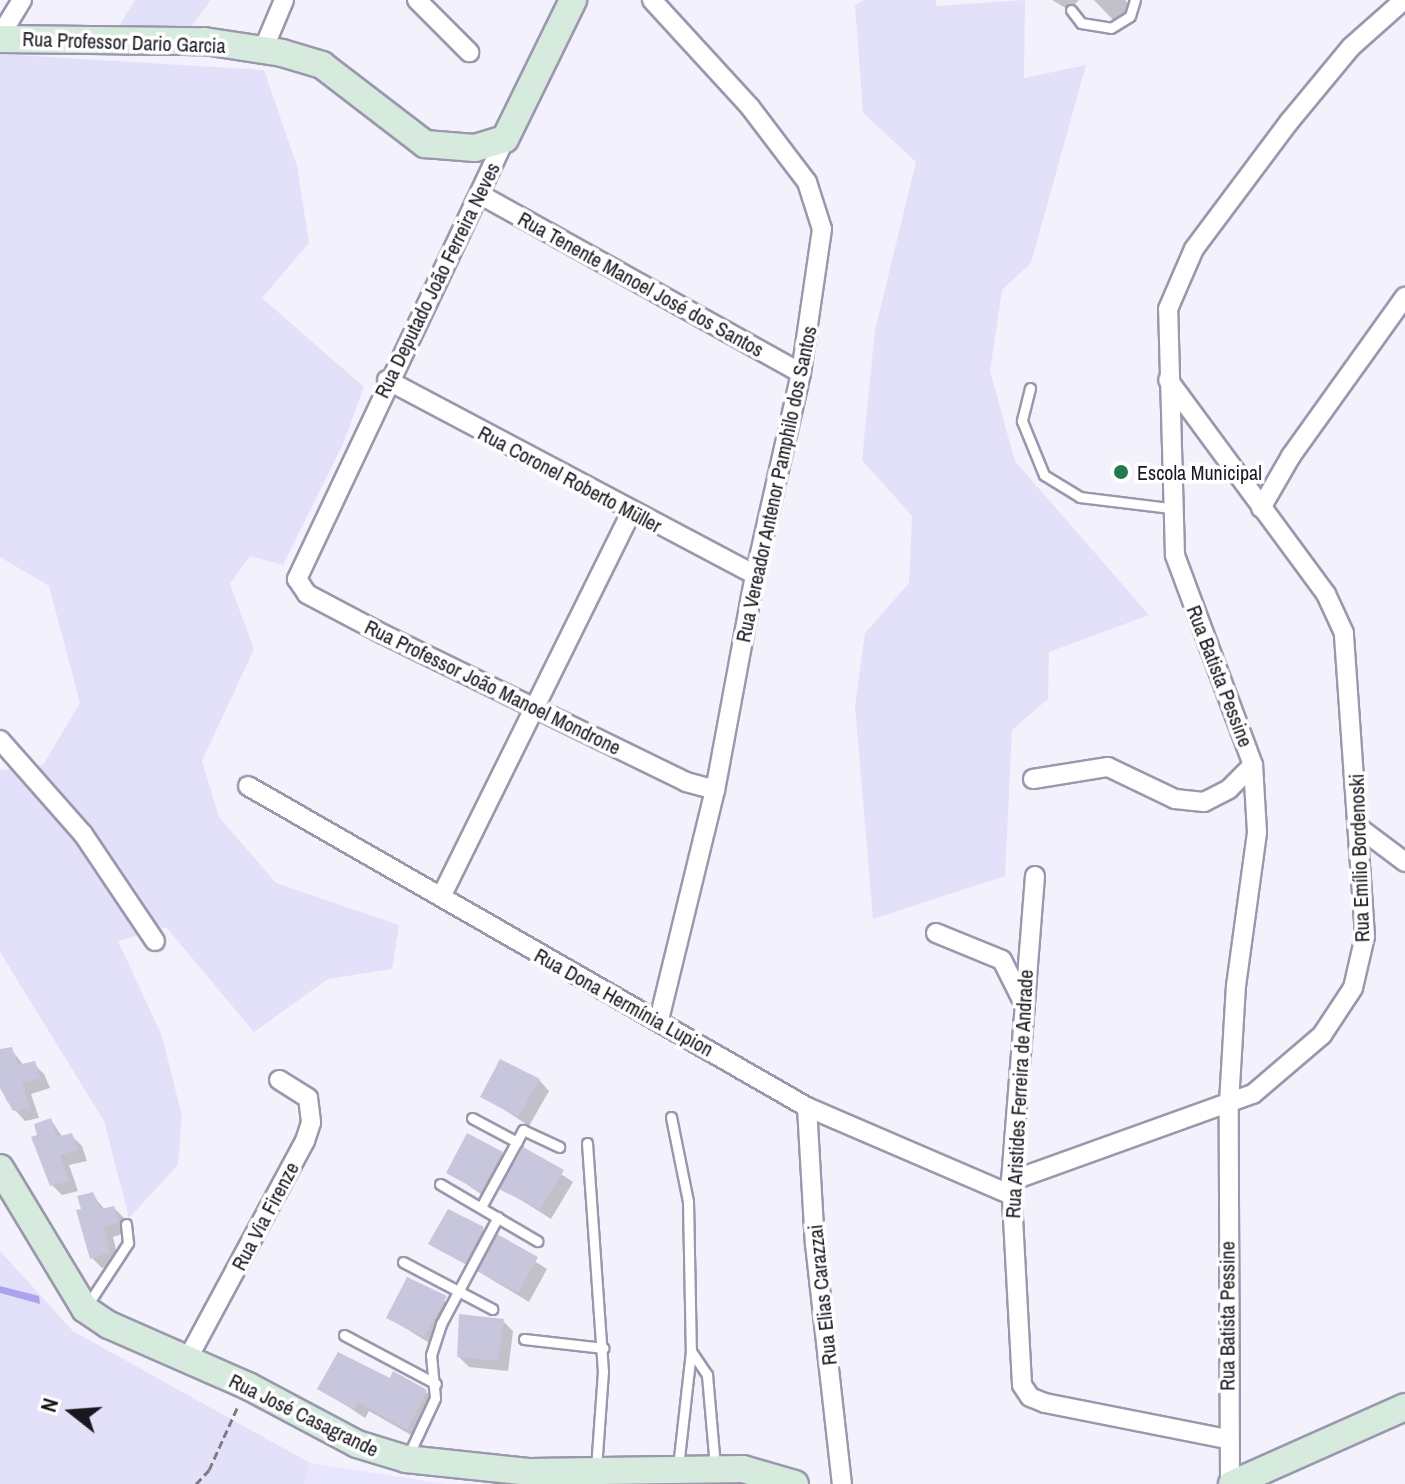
<!DOCTYPE html>
<html>
<head>
<meta charset="utf-8">
<style>
  body { margin:0 }
  #map { position:relative; width:1405px; height:1484px; overflow:hidden; background:#f3f2fc; font-family:"Archivo Narrow",sans-serif }
  div>[style] { position:absolute }
  .built>* { inset:0; background:#e8e5fe }
  .green>* { inset:0; background:#e3e0fa }
  .water>* { inset:0; background:#ada2ec }
  .shadow>* { inset:0; background:#0003 }
  .building>* { inset:0; background:#c8c6dc }
  .path>* { height:3px; margin-top:-1.5px; transform-origin:0; background:repeating-linear-gradient(90deg,#7d7c85 0 8px,transparent 0 12px) }
  .roads { filter:drop-shadow(2px 0 #9a98ad) drop-shadow(-2px 0 #9a98ad) drop-shadow(0 2px #9a98ad) drop-shadow(0 -2px #9a98ad) }
  .lane>* { height:9px; margin:-4.5px; padding:0 4.5px; transform-origin:4.5px; border-radius:4.5px; background:#fff }
  .street>* { height:18px; margin:-9px; padding:0 9px; transform-origin:9px; border-radius:9px; background:#fff }
  .secondary>* { height:26px; margin:-13px; padding:0 13px; transform-origin:13px; border-radius:13px; background:#d6ebde }
  .dots>* { width:22px; height:22px; translate:-50% -50%; box-sizing:border-box; border:4px solid #fff; border-radius:50% }
  span { translate:-50% -50%; white-space:nowrap; text-align:center; line-height:1.15; -webkit-text-stroke:7px #fff; paint-order:stroke }
  .street-label { font-size:20px; color:#191820 }
  .poi-label { font-size:20px; color:#191820 }
  .left { translate:0 -50%; text-align:left }
  .north { position:absolute; left:32px; top:1372px; width:80px; height:80px; -webkit-text-stroke:6px #fff; paint-order:stroke; rotate:287deg; font-size:22px; font-weight:700; line-height:32px; text-align:center; color:#191820 }
  .north::after { content:''; display:block; margin:auto; width:28px; height:36px; background:#191820; clip-path:polygon(50% 0,100% 100%,50% 72%,0 100%) }
</style>
</head>
<body>
<div id="map">
  <div class="built">
    <div style="clip-path:polygon(310px 1463px,446px 1484px,304px 1484px)"></div>
  </div>
  <div class="green">
    <div style="clip-path:polygon(135px 0,211px 0,192px 26px,115px 32px)"></div>
    <div style="clip-path:polygon(864px 0,936px 0,936px 6px,1025px 0,1024px 78px,1086px 65px,1031px 263px,1002px 290px,990px 371px,1015px 461px,1149px 615px,1049px 652px,1048px 699px,1012px 730px,1005px 876px,873px 919px,855px 706px,865px 633px,909px 583px,912px 516px,862px 460px,875px 330px,916px 162px,863px 113px,855px 5px)"></div>
    <div style="clip-path:polygon(0 54px,264px 70px,297px 166px,309px 243px,262px 298px,364px 387px,343px 444px,283px 565px,250px 556px,230px 584px,254px 649px,202px 761px,219px 817px,276px 883px,399px 925px,392px 969px,328px 979px,254px 1032px,166px 927px,118px 941px,162px 1036px,182px 1116px,178px 1165px,129px 1218px,104px 1121px,0 952px,0 770px,43px 765px,80px 703px,49px 586px,0 557px)"></div>
    <div style="clip-path:polygon(0 1251px,73px 1331px,310px 1463px,304px 1484px,0 1484px)"></div>
  </div>
  <div class="water">
    <div style="clip-path:polygon(0 1286px,39px 1296px,40px 1304px,0 1293px)"></div>
  </div>
  <div class="shadow">
    <div style="clip-path:polygon(1052px 0,1079px 0,1069px 10px)"></div>
    <div style="clip-path:polygon(1094px 0,1125px 0,1134px 9px,1134px 20px,1116px 23px)"></div>
    <div style="clip-path:polygon(11px 1049px,24px 1066px,34px 1064px,44px 1074px,50px 1088px,31px 1094px,39px 1118px,25px 1121px,6px 1100px,0 1051px)"></div>
    <div style="clip-path:polygon(539px 1080px,549px 1091px,529px 1126px,483px 1096px)"></div>
    <div style="clip-path:polygon(51px 1120px,63px 1138px,72px 1136px,82px 1146px,87px 1161px,69px 1165px,78px 1191px,62px 1195px,52px 1185px,40px 1136px)"></div>
    <div style="clip-path:polygon(523px 1149px,573px 1182px,551px 1219px,499px 1186px,491px 1201px,449px 1172px,501px 1153px,514px 1166px)"></div>
    <div style="clip-path:polygon(92px 1194px,105px 1210px,114px 1208px,124px 1218px,128px 1232px,113px 1237px,119px 1262px,102px 1268px,92px 1258px,84px 1210px)"></div>
    <div style="clip-path:polygon(483px 1229px,547px 1269px,529px 1302px,431px 1243px)"></div>
    <div style="clip-path:polygon(408px 1280px,456px 1308px,434px 1346px,389px 1318px)"></div>
    <div style="clip-path:polygon(503px 1321px,513px 1331px,508px 1371px,469px 1367px,459px 1357px)"></div>
    <div style="clip-path:polygon(391px 1380px,426px 1392px,436px 1402px,418px 1439px,369px 1411px,365px 1418px,320px 1388px)"></div>
  </div>
  <div class="building">
    <div style="clip-path:polygon(12px 1047px,18px 1065px,35px 1061px,41px 1078px,22px 1083px,30px 1108px,13px 1111px,0 1088px,0 1049px)"></div>
    <div style="clip-path:polygon(500px 1059px,540px 1079px,518px 1117px,480px 1097px)"></div>
    <div style="clip-path:polygon(51px 1118px,57px 1137px,72px 1133px,78px 1150px,60px 1155px,69px 1181px,50px 1186px,31px 1137px,37px 1135px,34px 1124px)"></div>
    <div style="clip-path:polygon(467px 1133px,503px 1152px,481px 1192px,446px 1173px)"></div>
    <div style="clip-path:polygon(523px 1147px,564px 1170px,540px 1210px,499px 1189px)"></div>
    <div style="clip-path:polygon(93px 1192px,101px 1209px,114px 1206px,119px 1222px,104px 1227px,110px 1252px,90px 1259px,76px 1210px,81px 1209px,77px 1196px)"></div>
    <div style="clip-path:polygon(448px 1209px,484px 1227px,465px 1264px,428px 1244px)"></div>
    <div style="clip-path:polygon(497px 1234px,538px 1257px,518px 1293px,478px 1271px)"></div>
    <div style="clip-path:polygon(407px 1277px,447px 1296px,424px 1337px,386px 1318px)"></div>
    <div style="clip-path:polygon(459px 1314px,504px 1319px,498px 1361px,457px 1357px)"></div>
    <div style="clip-path:polygon(338px 1352px,390px 1378px,393px 1371px,427px 1390px,407px 1430px,358px 1402px,354px 1410px,317px 1389px)"></div>
  </div>
  <div class="path">
    <div style="left:196px;top:1484px;width:19px;rotate:-47deg"></div>
    <div style="left:209px;top:1470px;width:72px;rotate:-65.6deg"></div>
  </div>
  <div class="roads">
    <div class="lane">
      <div style="left:1071px;top:10px;width:16px;rotate:52deg"></div>
      <div style="left:1081px;top:23px;width:30px;rotate:9deg"></div>
      <div style="left:1111px;top:28px;width:22px;rotate:-32deg"></div>
      <div style="left:1130px;top:16px;width:17px;rotate:-73deg"></div>
      <div style="left:1030px;top:388px;width:34px;rotate:104deg"></div>
      <div style="left:1022px;top:421px;width:58px;rotate:67.8deg"></div>
      <div style="left:1044px;top:475px;width:42px;rotate:31.4deg"></div>
      <div style="left:1080px;top:497px;width:91px;rotate:7deg"></div>
      <div style="left:671px;top:1117px;width:86px;rotate:78.6deg"></div>
      <div style="left:688px;top:1201px;width:150px;rotate:88.9deg"></div>
      <div style="left:691px;top:1351px;width:117px;rotate:96.4deg"></div>
      <div style="left:472px;top:1118px;width:51px;rotate:28.1deg"></div>
      <div style="left:587px;top:1143px;width:229px;rotate:86deg"></div>
      <div style="left:603px;top:1371px;width:97px;rotate:94.1deg"></div>
      <div style="left:440px;top:1184px;width:113px;rotate:30.4deg"></div>
      <div style="left:481px;top:1207px;width:88px;rotate:-61.4deg"></div>
      <div style="left:523px;top:1130px;width:40px;rotate:25deg"></div>
      <div style="left:403px;top:1262px;width:101px;rotate:27.8deg"></div>
      <div style="left:86px;top:1307px;width:77px;rotate:-56.7deg"></div>
      <div style="left:128px;top:1243px;width:19px;rotate:-96deg"></div>
      <div style="left:344px;top:1335px;width:104px;rotate:28deg"></div>
      <div style="left:524px;top:1339px;width:80px;rotate:6.5deg"></div>
      <div style="left:691px;top:1351px;width:29px;rotate:56deg"></div>
      <div style="left:707px;top:1375px;width:91px;rotate:85deg"></div>
      <div style="left:408px;top:1456px;width:64px;rotate:-65deg"></div>
      <div style="left:435px;top:1398px;width:43px;rotate:-95.3deg"></div>
      <div style="left:431px;top:1355px;width:33px;rotate:-72deg"></div>
      <div style="left:441px;top:1324px;width:121px;rotate:-62deg"></div>
    </div>
    <div class="street">
      <div style="left:417px;top:0;width:74px;rotate:45deg"></div>
      <div style="left:652px;top:0;width:145px;rotate:47.5deg"></div>
      <div style="left:750px;top:107px;width:94px;rotate:52.8deg"></div>
      <div style="left:807px;top:182px;width:49px;rotate:72.3deg"></div>
      <div style="left:822px;top:229px;width:146px;rotate:98.3deg"></div>
      <div style="left:801px;top:373px;width:207px;rotate:102.8deg"></div>
      <div style="left:755px;top:575px;width:219px;rotate:100.5deg"></div>
      <div style="left:715px;top:790px;width:236px;rotate:103.7deg"></div>
      <div style="left:0;top:36px;width:42px;rotate:-58.6deg"></div>
      <div style="left:263px;top:50px;width:54px;rotate:-67.2deg"></div>
      <div style="left:505px;top:139px;width:487px;rotate:115.3deg"></div>
      <div style="left:297px;top:579px;width:18px;rotate:56deg"></div>
      <div style="left:307px;top:594px;width:86px;rotate:27.8deg"></div>
      <div style="left:383px;top:634px;width:337px;rotate:26deg"></div>
      <div style="left:686px;top:782px;width:30px;rotate:15deg"></div>
      <div style="left:481px;top:195px;width:366px;rotate:29.1deg"></div>
      <div style="left:387px;top:380px;width:416px;rotate:27.9deg"></div>
      <div style="left:1261px;top:508px;width:60px;rotate:-60deg"></div>
      <div style="left:1291px;top:456px;width:196px;rotate:-54.4deg"></div>
      <div style="left:0;top:740px;width:125px;rotate:48.6deg"></div>
      <div style="left:83px;top:834px;width:129px;rotate:56.1deg"></div>
      <div style="left:1033px;top:779px;width:76px;rotate:-9.1deg"></div>
      <div style="left:1108px;top:767px;width:74px;rotate:25.5deg"></div>
      <div style="left:1175px;top:799px;width:29px;rotate:6deg"></div>
      <div style="left:1204px;top:802px;width:28px;rotate:-27deg"></div>
      <div style="left:1229px;top:789px;width:34px;rotate:-45deg"></div>
      <div style="left:248px;top:786px;width:645px;rotate:29.87deg"></div>
      <div style="left:807px;top:1107px;width:222px;rotate:23.3deg"></div>
      <div style="left:1361px;top:829px;width:55px;rotate:36.9deg"></div>
      <div style="left:1035px;top:876px;width:306px;rotate:94.5deg"></div>
      <div style="left:1011px;top:1181px;width:204px;rotate:86.9deg"></div>
      <div style="left:1022px;top:1385px;width:14px;rotate:56deg"></div>
      <div style="left:1030px;top:1397px;width:16px;rotate:22deg"></div>
      <div style="left:1045px;top:1403px;width:186px;rotate:11.2deg"></div>
      <div style="left:442px;top:895px;width:426px;rotate:-63.7deg"></div>
      <div style="left:936px;top:933px;width:71px;rotate:22.2deg"></div>
      <div style="left:1002px;top:960px;width:42px;rotate:63.4deg"></div>
      <div style="left:807px;top:1107px;width:137px;rotate:86.7deg"></div>
      <div style="left:815px;top:1244px;width:242px;rotate:83.6deg"></div>
      <div style="left:1011px;top:1181px;width:257px;rotate:-19.8deg"></div>
      <div style="left:1253px;top:1094px;width:91px;rotate:-40.5deg"></div>
      <div style="left:1322px;top:1035px;width:56px;rotate:-56.6deg"></div>
      <div style="left:1353px;top:988px;width:53px;rotate:-77deg"></div>
      <div style="left:1365px;top:936px;width:304px;rotate:-94deg"></div>
      <div style="left:1344px;top:633px;width:43px;rotate:-114.8deg"></div>
      <div style="left:1326px;top:594px;width:266px;rotate:-126.4deg"></div>
      <div style="left:187px;top:1360px;width:249px;rotate:-61.7deg"></div>
      <div style="left:305px;top:1141px;width:20px;rotate:-72deg"></div>
      <div style="left:311px;top:1122px;width:24px;rotate:-97deg"></div>
      <div style="left:308px;top:1098px;width:34px;rotate:-148deg"></div>
      <div style="left:1230px;top:1484px;width:381px;rotate:-90.2deg"></div>
      <div style="left:1229px;top:1103px;width:117px;rotate:-86.6deg"></div>
      <div style="left:1236px;top:986px;width:155px;rotate:-82.2deg"></div>
      <div style="left:1257px;top:832px;width:67px;rotate:-93.4deg"></div>
      <div style="left:1253px;top:765px;width:224px;rotate:-110.4deg"></div>
      <div style="left:1175px;top:555px;width:246px;rotate:-91.6deg"></div>
      <div style="left:1168px;top:309px;width:65px;rotate:-66.6deg"></div>
      <div style="left:1194px;top:249px;width:159px;rotate:-53.2deg"></div>
      <div style="left:1289px;top:122px;width:97px;rotate:-50.4deg"></div>
      <div style="left:1351px;top:47px;width:71px;rotate:-41.6deg"></div>
    </div>
    <div class="secondary">
      <div style="left:0;top:39px;width:204px;rotate:0.6deg"></div>
      <div style="left:204px;top:41px;width:79px;rotate:8.7deg"></div>
      <div style="left:282px;top:53px;width:42px;rotate:16.7deg"></div>
      <div style="left:322px;top:65px;width:130px;rotate:37.5deg"></div>
      <div style="left:425px;top:144px;width:50px;rotate:4.6deg"></div>
      <div style="left:475px;top:148px;width:31px;rotate:-17deg"></div>
      <div style="left:505px;top:139px;width:155px;rotate:-63.9deg"></div>
      <div style="left:0;top:1168px;width:165px;rotate:58.9deg"></div>
      <div style="left:85px;top:1309px;width:29px;rotate:34deg"></div>
      <div style="left:109px;top:1325px;width:152px;rotate:23.7deg"></div>
      <div style="left:248px;top:1386px;width:123px;rotate:28deg"></div>
      <div style="left:357px;top:1444px;width:51px;rotate:17deg"></div>
      <div style="left:406px;top:1459px;width:125px;rotate:6deg"></div>
      <div style="left:530px;top:1472px;width:213px;rotate:-0.8deg"></div>
      <div style="left:743px;top:1469px;width:54px;rotate:16.1deg"></div>
      <div style="left:1232px;top:1484px;width:189px;rotate:-24deg"></div>
    </div>
  </div>
  <div class="dots">
    <div style="left:1121px;top:472px;background:#237a4e"></div>
  </div>
  <div class="street-label">
    <span style="left:124px;top:42px;rotate:2deg">Rua Professor Dario Garcia</span>
    <span style="left:437px;top:280px;rotate:-64deg">Rua Deputado João Ferreira Neves</span>
    <span style="left:641px;top:284px;rotate:29deg">Rua Tenente Manoel José dos Santos</span>
    <span style="left:570px;top:479px;rotate:28deg">Rua Coronel Roberto Müller</span>
    <span style="left:776px;top:484px;rotate:-78deg">Rua Vereador Antenor Pamphilo dos Santos</span>
    <span style="left:1220px;top:676px;rotate:69deg">Rua Batista Pessine</span>
    <span style="left:493px;top:687px;rotate:26deg">Rua Professor João Manoel Mondrone</span>
    <span style="left:1359px;top:858px;rotate:-92deg">Rua Emílio Bordenoski</span>
    <span style="left:624px;top:1002px;rotate:29deg">Rua Dona Hermínia Lupion</span>
    <span style="left:1019px;top:1094px;rotate:-87deg">Rua Aristides Ferreira de Andrade</span>
    <span style="left:265px;top:1216px;rotate:-62deg">Rua Via Firenze</span>
    <span style="left:822px;top:1295px;rotate:-96deg">Rua Elias Carazzai</span>
    <span style="left:1227px;top:1316px;rotate:-90deg">Rua Batista Pessine</span>
    <span style="left:304px;top:1415px;rotate:26deg">Rua José Casagrande</span>
  </div>
  <div class="poi-label">
    <span class="left" style="left:1137px;top:472px">Escola Municipal</span>
  </div>
  <div class="north">N</div>
</div>
</body>
</html>
